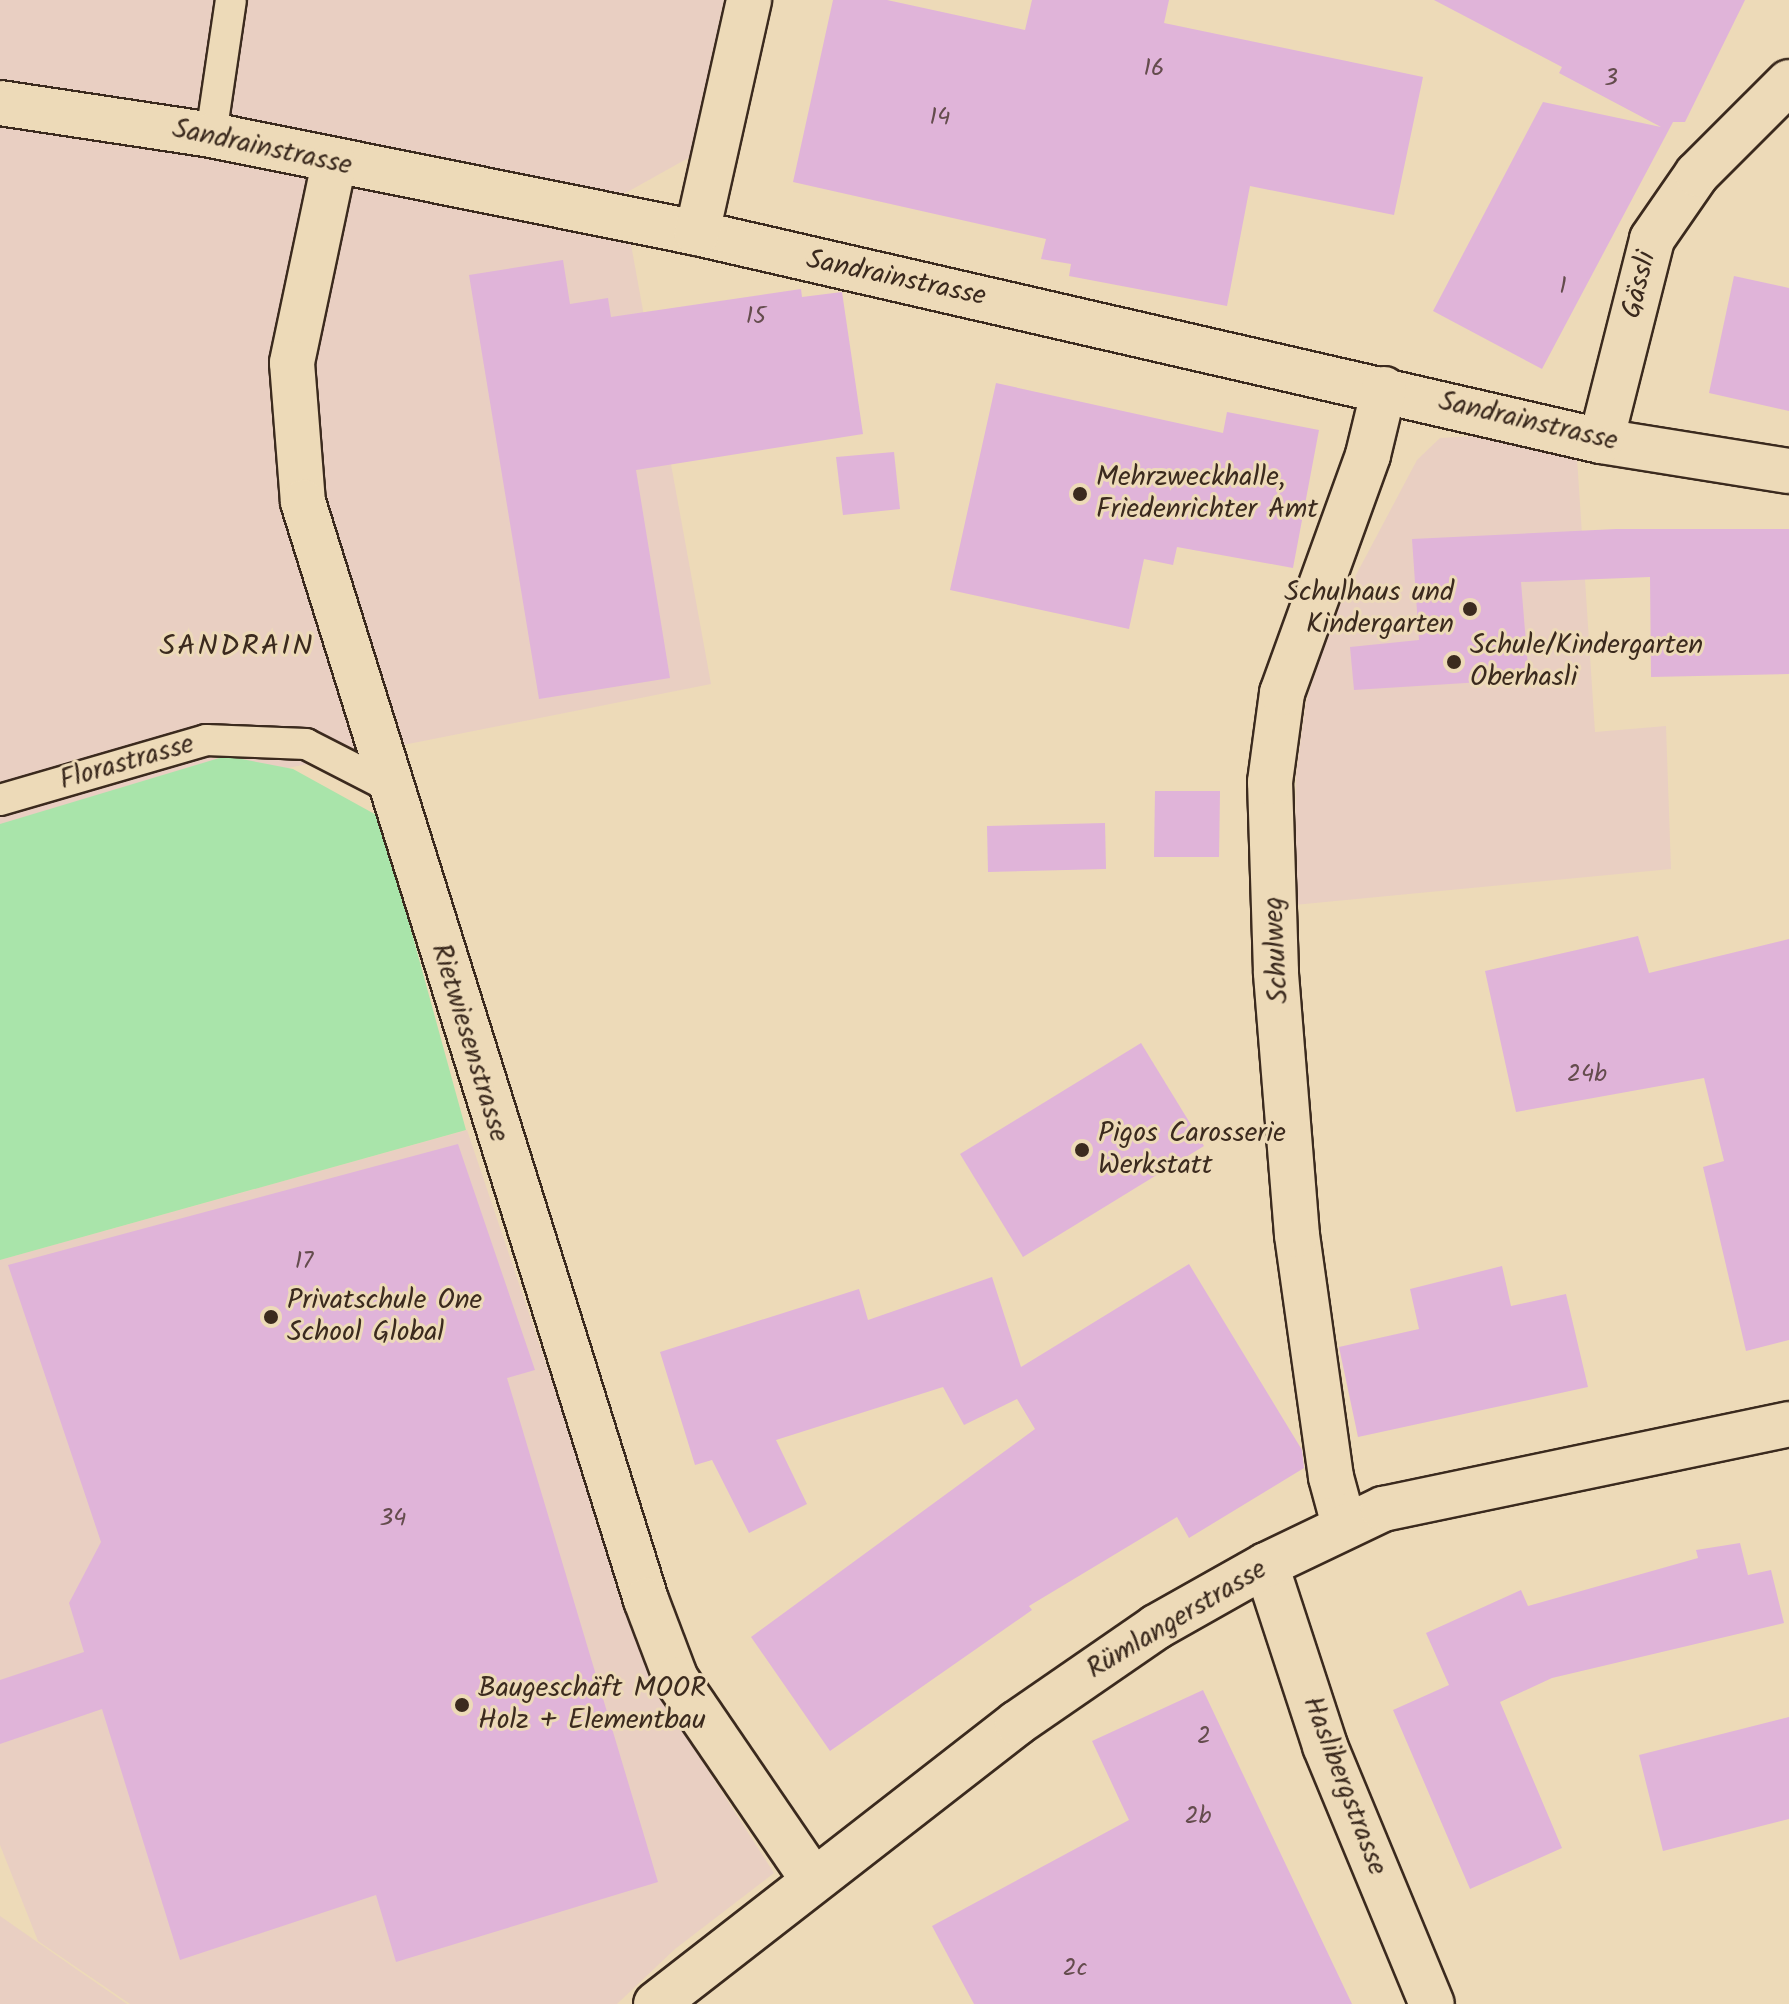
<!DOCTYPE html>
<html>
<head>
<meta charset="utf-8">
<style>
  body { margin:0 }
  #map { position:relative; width:1789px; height:2004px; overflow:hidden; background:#eddab8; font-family:Kalam,sans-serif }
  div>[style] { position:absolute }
  .built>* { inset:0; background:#e9cfc2 }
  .green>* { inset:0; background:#a9e4aa }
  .building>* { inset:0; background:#e0b4d9 }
  .roads { filter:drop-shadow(2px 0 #3b2a1e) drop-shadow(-2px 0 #3b2a1e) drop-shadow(0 2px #3b2a1e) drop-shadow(0 -2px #3b2a1e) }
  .service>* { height:30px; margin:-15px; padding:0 15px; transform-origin:15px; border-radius:15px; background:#eddab8 }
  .minor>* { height:44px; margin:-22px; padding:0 22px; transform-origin:22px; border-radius:22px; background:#eddab8 }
  .tertiary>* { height:44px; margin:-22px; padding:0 22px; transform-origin:22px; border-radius:22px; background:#eddab8 }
  .dots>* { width:22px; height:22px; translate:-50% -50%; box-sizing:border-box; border:4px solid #eddab8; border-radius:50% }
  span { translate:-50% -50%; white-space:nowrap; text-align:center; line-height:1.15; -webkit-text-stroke:6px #eddab8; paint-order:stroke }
  .number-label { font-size:24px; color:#644c4d }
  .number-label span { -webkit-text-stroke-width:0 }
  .street-label { font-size:28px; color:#3b2a1e }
  .poi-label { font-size:28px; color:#3b2a1e }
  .left { translate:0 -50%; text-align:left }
  .right { translate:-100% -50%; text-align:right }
  .neighbourhood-label { font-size:30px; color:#3b2a1e; letter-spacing:2px }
</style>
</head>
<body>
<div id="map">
  <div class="built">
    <div style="clip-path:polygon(0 0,724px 0,690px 157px,622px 195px,711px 684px,0 825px)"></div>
    <div style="clip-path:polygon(1477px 436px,1577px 458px,1595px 732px,1666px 726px,1671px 869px,1294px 905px,1296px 774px,1306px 702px,1331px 622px,1417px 460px,1440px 438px)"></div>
    <div style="clip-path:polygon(467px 1130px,656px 1689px,774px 1873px,675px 1949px,617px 2004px,130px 2004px,38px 1941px,0 1845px,0 1260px)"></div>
    <div style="clip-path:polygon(0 1916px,76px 1969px,127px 2004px,0 2004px)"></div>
  </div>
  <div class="green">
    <div style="clip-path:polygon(226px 756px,293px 769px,380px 817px,466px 1130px,0 1260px,0 824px)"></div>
  </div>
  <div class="building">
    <div style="clip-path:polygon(833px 0,887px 0,1025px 30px,1032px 0,1169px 0,1164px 23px,1423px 77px,1394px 215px,1250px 186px,1227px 306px,1069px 276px,1071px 264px,1041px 259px,1046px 239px,793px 182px)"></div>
    <div style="clip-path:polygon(1434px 0,1745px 0,1685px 122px,1673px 122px,1542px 369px,1433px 311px,1543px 102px,1661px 127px,1559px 73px,1562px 67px)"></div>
    <div style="clip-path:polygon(563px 260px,570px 304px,608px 298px,611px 317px,801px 289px,802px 297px,842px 292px,863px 434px,636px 470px,670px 678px,539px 699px,469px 275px)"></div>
    <div style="clip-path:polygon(1734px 276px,1789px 288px,1789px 411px,1709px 393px)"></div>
    <div style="clip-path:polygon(996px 383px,1223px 433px,1227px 412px,1319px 430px,1293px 568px,1177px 547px,1173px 565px,1144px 559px,1129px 629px,950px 590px)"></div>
    <div style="clip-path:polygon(894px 452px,900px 509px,843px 515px,836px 457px)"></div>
    <div style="clip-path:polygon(1616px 529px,1789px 529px,1789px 674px,1651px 677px,1650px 577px,1521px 582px,1529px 679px,1354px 690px,1350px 647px,1419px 640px,1412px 539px)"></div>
    <div style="clip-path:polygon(1155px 791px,1220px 791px,1219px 857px,1154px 857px)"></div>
    <div style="clip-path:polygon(1105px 823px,1106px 869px,988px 872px,987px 826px)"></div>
    <div style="clip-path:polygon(1638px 936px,1649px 973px,1789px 939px,1789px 1340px,1746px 1351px,1703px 1167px,1724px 1161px,1704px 1078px,1516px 1112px,1485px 971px)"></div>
    <div style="clip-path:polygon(1141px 1043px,1204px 1146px,1023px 1257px,960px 1154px)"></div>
    <div style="clip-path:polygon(458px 1144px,535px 1370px,507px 1378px,658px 1882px,396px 1962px,376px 1895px,180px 1960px,102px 1709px,0 1744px,0 1680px,84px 1652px,69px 1603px,101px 1542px,8px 1265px)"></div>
    <div style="clip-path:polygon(1189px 1264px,1302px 1450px,1304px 1468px,1189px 1538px,1177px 1517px,1029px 1606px,1032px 1610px,830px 1751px,751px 1637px,1035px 1429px,1017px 1399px,964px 1425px,943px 1387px,776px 1440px,807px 1504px,749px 1533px,712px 1460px,695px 1465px,660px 1352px,859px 1289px,868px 1320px,992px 1277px,1021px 1367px)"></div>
    <div style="clip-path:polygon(1502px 1266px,1511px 1306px,1566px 1294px,1588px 1387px,1358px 1437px,1339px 1347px,1419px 1329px,1410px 1289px)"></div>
    <div style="clip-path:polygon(1740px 1543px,1748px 1575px,1771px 1570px,1784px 1623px,1552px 1678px,1500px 1702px,1562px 1848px,1470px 1889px,1393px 1710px,1449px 1685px,1426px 1633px,1521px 1590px,1528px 1606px,1698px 1558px,1696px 1550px)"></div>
    <div style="clip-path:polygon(1203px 1690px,1352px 2004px,974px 2004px,932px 1926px,1129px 1820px,1092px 1741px)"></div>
    <div style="clip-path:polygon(1789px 1717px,1789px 1819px,1663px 1851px,1639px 1755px)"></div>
  </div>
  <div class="roads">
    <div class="service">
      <div style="left:211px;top:135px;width:136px;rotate:-81.6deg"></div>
      <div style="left:0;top:800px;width:215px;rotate:-16.2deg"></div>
      <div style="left:206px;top:740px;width:100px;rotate:2.3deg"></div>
      <div style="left:306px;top:744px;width:94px;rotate:27.1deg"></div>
    </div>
    <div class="minor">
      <div style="left:0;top:103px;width:213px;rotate:8.6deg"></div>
      <div style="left:211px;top:135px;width:496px;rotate:11.4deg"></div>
      <div style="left:697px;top:233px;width:928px;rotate:12.96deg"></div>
      <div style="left:1601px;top:441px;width:190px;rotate:9.1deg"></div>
      <div style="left:334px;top:163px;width:204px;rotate:101.9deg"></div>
      <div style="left:292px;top:363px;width:139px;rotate:85.5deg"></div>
      <div style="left:303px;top:502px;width:1150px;rotate:72.65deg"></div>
      <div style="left:646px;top:1600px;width:85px;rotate:69.2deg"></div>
      <div style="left:676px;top:1679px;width:241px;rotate:55.7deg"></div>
      <div style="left:697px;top:233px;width:239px;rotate:-77.4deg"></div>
      <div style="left:1601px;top:441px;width:208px;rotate:-75.8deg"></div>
      <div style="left:1652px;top:239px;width:79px;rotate:-55.3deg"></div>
      <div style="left:1697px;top:174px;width:130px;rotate:-45deg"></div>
      <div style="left:1344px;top:1525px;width:50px;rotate:-105.2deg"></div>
      <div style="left:1331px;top:1477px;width:244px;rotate:-98deg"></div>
      <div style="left:1297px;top:1235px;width:264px;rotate:-94.6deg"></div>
      <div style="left:1276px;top:972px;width:190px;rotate:-91.8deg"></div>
      <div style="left:1270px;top:782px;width:90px;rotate:-82.3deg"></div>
      <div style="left:1282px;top:693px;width:253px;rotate:-70.1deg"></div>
      <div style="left:1368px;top:455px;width:68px;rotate:-76.4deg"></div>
      <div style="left:1266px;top:1565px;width:190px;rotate:71.9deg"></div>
      <div style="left:1325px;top:1746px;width:279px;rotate:67.5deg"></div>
    </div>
    <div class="tertiary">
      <div style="left:656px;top:2004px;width:457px;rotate:-37.9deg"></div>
      <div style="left:1017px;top:1723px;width:169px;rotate:-34.6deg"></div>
      <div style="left:1156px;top:1627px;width:126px;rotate:-29.4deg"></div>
      <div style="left:1266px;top:1565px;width:130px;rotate:-25.6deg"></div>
      <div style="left:1383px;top:1509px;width:415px;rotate:-11.8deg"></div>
    </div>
  </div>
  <div class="dots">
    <div style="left:1080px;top:494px;background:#3b2a1e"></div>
    <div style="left:1470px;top:609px;background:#3b2a1e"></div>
    <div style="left:1454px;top:662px;background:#3b2a1e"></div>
    <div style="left:1082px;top:1150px;background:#3b2a1e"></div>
    <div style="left:271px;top:1317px;background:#3b2a1e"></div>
    <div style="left:462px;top:1705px;background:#3b2a1e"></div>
  </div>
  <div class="number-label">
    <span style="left:1154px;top:69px">16</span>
    <span style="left:1611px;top:79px">3</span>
    <span style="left:940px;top:118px">14</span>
    <span style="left:1563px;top:287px">1</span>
    <span style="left:756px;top:317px">15</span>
    <span style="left:1587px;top:1075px">24b</span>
    <span style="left:304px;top:1262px">17</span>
    <span style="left:393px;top:1519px">34</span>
    <span style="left:1204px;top:1737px">2</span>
    <span style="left:1198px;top:1817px">2b</span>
    <span style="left:1075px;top:1969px">2c</span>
  </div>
  <div class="street-label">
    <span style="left:262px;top:148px;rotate:12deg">Sandrainstrasse</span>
    <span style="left:896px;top:279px;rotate:12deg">Sandrainstrasse</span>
    <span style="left:1640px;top:285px;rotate:-76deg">Gässli</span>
    <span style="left:1528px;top:422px;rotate:13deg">Sandrainstrasse</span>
    <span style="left:127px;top:763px;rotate:-16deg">Florastrasse</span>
    <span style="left:1277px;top:950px;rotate:-93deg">Schulweg</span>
    <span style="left:469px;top:1043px;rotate:73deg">Rietwiesenstrasse</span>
    <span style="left:1177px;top:1620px;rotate:-31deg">Rümlangerstrasse</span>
    <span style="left:1344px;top:1786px;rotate:69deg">Haslibergstrasse</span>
  </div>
  <div class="poi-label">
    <span class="left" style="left:1096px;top:494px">Mehrzweckhalle,<br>Friedenrichter Amt</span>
    <span class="right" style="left:1454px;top:609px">Schulhaus und<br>Kindergarten</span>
    <span class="left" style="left:1470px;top:662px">Schule/Kindergarten<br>Oberhasli</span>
    <span class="left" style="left:1098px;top:1150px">Pigos Carosserie<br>Werkstatt</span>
    <span class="left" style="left:287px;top:1317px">Privatschule One<br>School Global</span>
    <span class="left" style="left:478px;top:1705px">Baugeschäft MOOR<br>Holz + Elementbau</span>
  </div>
  <div class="neighbourhood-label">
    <span style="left:237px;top:647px">SANDRAIN</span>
  </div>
</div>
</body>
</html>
